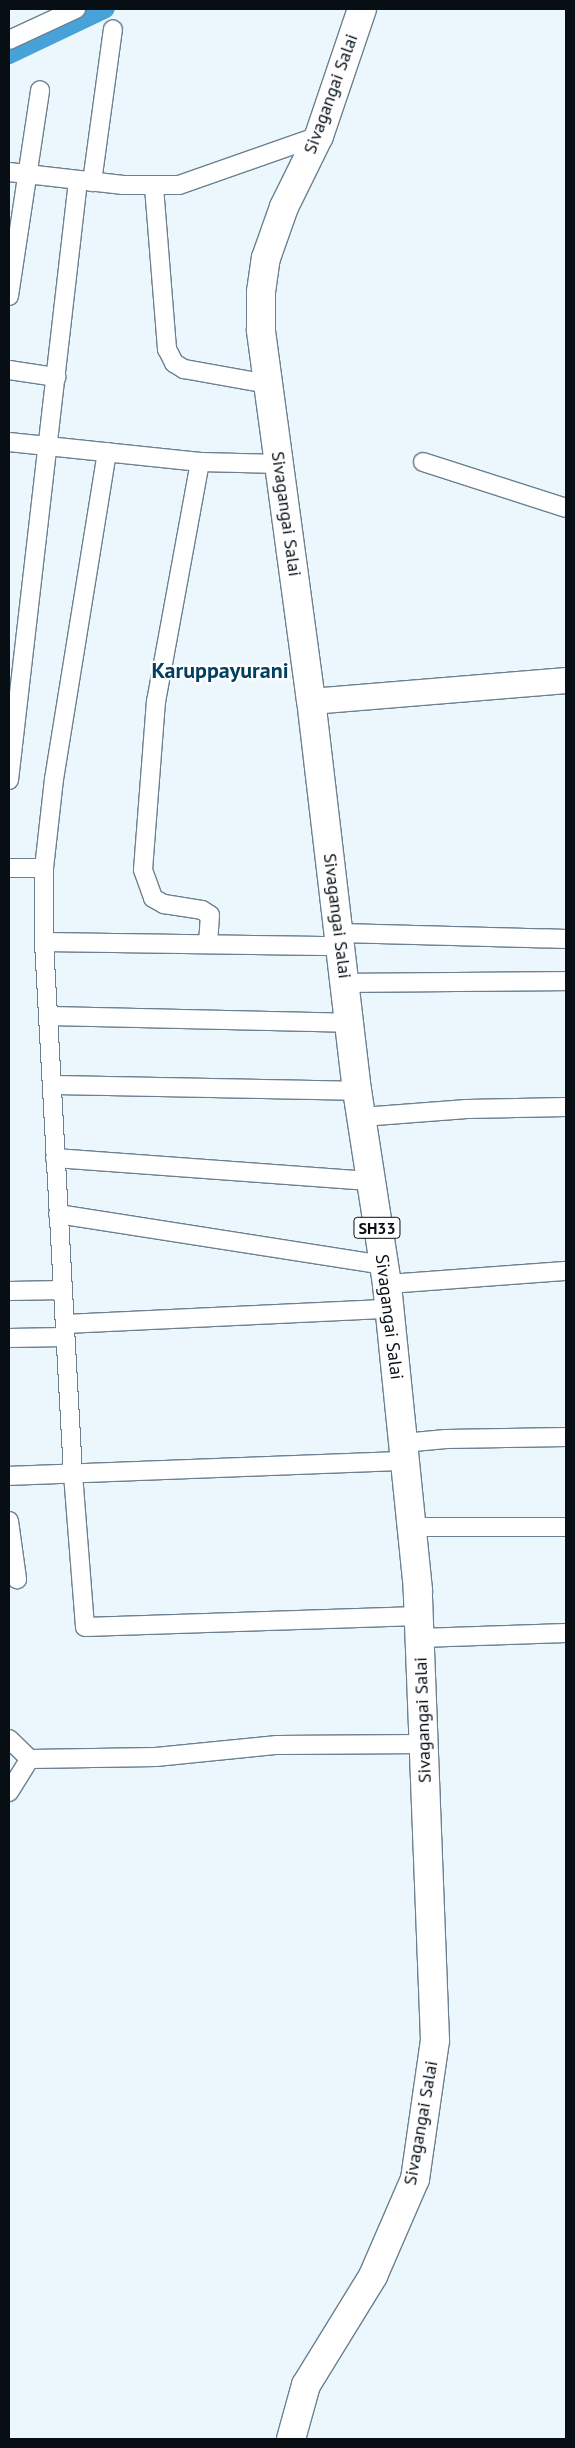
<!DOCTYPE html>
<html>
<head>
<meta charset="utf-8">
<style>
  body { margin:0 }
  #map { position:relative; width:575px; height:2448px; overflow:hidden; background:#ecf6fd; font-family:"PT Sans",sans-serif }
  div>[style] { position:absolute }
  .canal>* { height:18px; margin:-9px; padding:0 9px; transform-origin:9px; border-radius:9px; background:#46a2d9 }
  .roads { filter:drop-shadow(1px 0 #6b8191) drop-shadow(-1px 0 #6b8191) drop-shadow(0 1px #6b8191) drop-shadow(0 -1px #6b8191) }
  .street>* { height:18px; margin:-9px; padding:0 9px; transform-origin:9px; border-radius:9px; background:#fff }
  .secondary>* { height:25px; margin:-12.5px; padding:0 12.5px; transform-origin:12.5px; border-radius:12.5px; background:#fff }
  .primary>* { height:28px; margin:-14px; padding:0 14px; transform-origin:14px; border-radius:14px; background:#fff }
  span { translate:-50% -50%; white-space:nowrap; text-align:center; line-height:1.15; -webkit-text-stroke:4.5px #fff; paint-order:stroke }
  .shield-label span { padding:1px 4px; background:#fff; border:1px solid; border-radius:4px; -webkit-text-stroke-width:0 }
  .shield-label { font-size:16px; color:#070f14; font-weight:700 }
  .street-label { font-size:18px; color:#070f14 }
  .district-label { font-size:22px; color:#004060; font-weight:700 }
  .frame { position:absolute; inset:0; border:10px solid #070f14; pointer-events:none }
</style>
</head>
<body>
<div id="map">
  <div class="canal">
    <div style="left:9px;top:55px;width:107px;rotate:-25.4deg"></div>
  </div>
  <div class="roads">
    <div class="street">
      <div style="left:9px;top:40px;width:74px;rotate:-24.8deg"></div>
      <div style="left:9px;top:172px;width:115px;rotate:6.5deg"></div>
      <div style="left:123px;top:185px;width:56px"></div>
      <div style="left:179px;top:185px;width:148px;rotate:-19.3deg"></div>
      <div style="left:92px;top:182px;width:154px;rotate:-82.2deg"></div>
      <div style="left:154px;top:187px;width:163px;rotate:85.4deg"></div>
      <div style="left:167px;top:349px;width:16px;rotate:63deg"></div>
      <div style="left:174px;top:363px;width:12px;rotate:31deg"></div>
      <div style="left:184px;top:369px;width:84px;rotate:10.2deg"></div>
      <div style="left:9px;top:296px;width:208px;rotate:-81.4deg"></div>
      <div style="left:9px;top:370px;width:48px;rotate:8.5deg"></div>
      <div style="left:9px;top:442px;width:192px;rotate:6deg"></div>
      <div style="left:200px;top:462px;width:80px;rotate:1.4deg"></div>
      <div style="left:107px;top:452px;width:331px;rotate:99.2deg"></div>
      <div style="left:54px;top:779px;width:90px;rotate:96.4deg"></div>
      <div style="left:44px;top:868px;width:74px;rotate:90deg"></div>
      <div style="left:44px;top:942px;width:533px;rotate:86.88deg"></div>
      <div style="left:73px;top:1474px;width:153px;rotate:85.5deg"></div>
      <div style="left:85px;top:1627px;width:334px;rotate:-1.9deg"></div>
      <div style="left:200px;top:462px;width:243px;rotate:100.4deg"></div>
      <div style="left:156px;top:701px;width:169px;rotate:94.4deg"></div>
      <div style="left:143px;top:870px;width:30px;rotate:70deg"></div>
      <div style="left:153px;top:898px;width:13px;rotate:29deg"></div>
      <div style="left:164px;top:904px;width:38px;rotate:9deg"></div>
      <div style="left:202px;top:910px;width:9px;rotate:32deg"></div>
      <div style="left:210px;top:915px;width:29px;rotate:94deg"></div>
      <div style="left:423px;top:462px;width:150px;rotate:17.8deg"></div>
      <div style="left:9px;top:780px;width:603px;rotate:-83.43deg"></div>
      <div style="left:9px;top:868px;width:35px"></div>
      <div style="left:340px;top:933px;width:226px;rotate:1.5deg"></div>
      <div style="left:44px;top:942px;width:296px;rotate:0.8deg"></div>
      <div style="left:346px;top:983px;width:220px;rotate:-0.5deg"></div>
      <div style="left:48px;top:1016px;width:301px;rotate:1.3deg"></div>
      <div style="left:52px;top:1085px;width:305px;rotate:1.1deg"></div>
      <div style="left:362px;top:1117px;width:105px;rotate:-4.4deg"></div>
      <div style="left:467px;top:1109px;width:99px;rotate:-1.2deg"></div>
      <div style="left:55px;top:1158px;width:315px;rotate:4.2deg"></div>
      <div style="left:58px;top:1214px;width:329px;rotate:8.9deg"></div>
      <div style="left:387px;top:1284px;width:179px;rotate:-4.2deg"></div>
      <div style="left:9px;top:1291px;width:54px;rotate:-1.1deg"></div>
      <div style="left:65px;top:1324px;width:324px;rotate:-2.7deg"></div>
      <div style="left:9px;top:1338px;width:56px;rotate:-1deg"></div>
      <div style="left:403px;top:1443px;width:43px;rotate:-5.3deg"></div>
      <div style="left:446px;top:1439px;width:120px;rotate:-1deg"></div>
      <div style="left:9px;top:1476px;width:396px;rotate:-2.2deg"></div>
      <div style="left:9px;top:1521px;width:59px;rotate:82.1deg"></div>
      <div style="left:412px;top:1527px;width:154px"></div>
      <div style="left:420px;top:1638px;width:146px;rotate:-2deg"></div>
      <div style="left:9px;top:1739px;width:29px;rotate:44deg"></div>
      <div style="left:30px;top:1759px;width:126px;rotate:-0.9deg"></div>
      <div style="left:156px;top:1757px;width:122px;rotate:-5.7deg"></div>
      <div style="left:277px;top:1745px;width:147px;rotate:-0.4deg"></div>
      <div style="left:9px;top:1792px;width:39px;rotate:-58deg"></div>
    </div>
    <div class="secondary">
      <div style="left:311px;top:701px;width:256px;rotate:-4.7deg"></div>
    </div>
    <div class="primary">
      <div style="left:291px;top:2439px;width:56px;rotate:-74.5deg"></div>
      <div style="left:306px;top:2385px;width:128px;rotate:-58.4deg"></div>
      <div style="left:373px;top:2276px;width:106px;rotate:-66.6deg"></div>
      <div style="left:415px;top:2179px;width:140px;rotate:-81.8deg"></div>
      <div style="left:435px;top:2040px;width:450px;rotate:-92.2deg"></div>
      <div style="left:418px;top:1590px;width:308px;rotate:-95.8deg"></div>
      <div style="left:387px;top:1284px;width:195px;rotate:-98.8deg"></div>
      <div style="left:357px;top:1091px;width:393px;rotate:-96.7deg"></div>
      <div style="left:311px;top:701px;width:375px;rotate:-97.7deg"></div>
      <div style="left:261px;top:329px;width:37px;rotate:-90deg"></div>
      <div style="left:261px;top:292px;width:34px;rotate:-82deg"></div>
      <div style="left:266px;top:258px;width:54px;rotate:-70.6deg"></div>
      <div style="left:284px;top:207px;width:79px;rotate:-63.8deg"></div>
      <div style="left:319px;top:136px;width:134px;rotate:-71.3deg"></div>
    </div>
  </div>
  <div class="shield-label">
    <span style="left:377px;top:1228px">SH33</span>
  </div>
  <div class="street-label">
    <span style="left:331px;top:94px;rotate:-70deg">Sivagangai Salai</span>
    <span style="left:286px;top:514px;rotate:82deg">Sivagangai Salai</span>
    <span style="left:337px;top:916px;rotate:83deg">Sivagangai Salai</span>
    <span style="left:389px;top:1317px;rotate:83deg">Sivagangai Salai</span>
    <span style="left:423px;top:1720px;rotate:-92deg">Sivagangai Salai</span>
    <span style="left:421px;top:2123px;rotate:-80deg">Sivagangai Salai</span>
  </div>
  <div class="district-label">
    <span style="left:220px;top:671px">Karuppayurani</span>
  </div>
  <div class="frame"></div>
</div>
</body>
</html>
